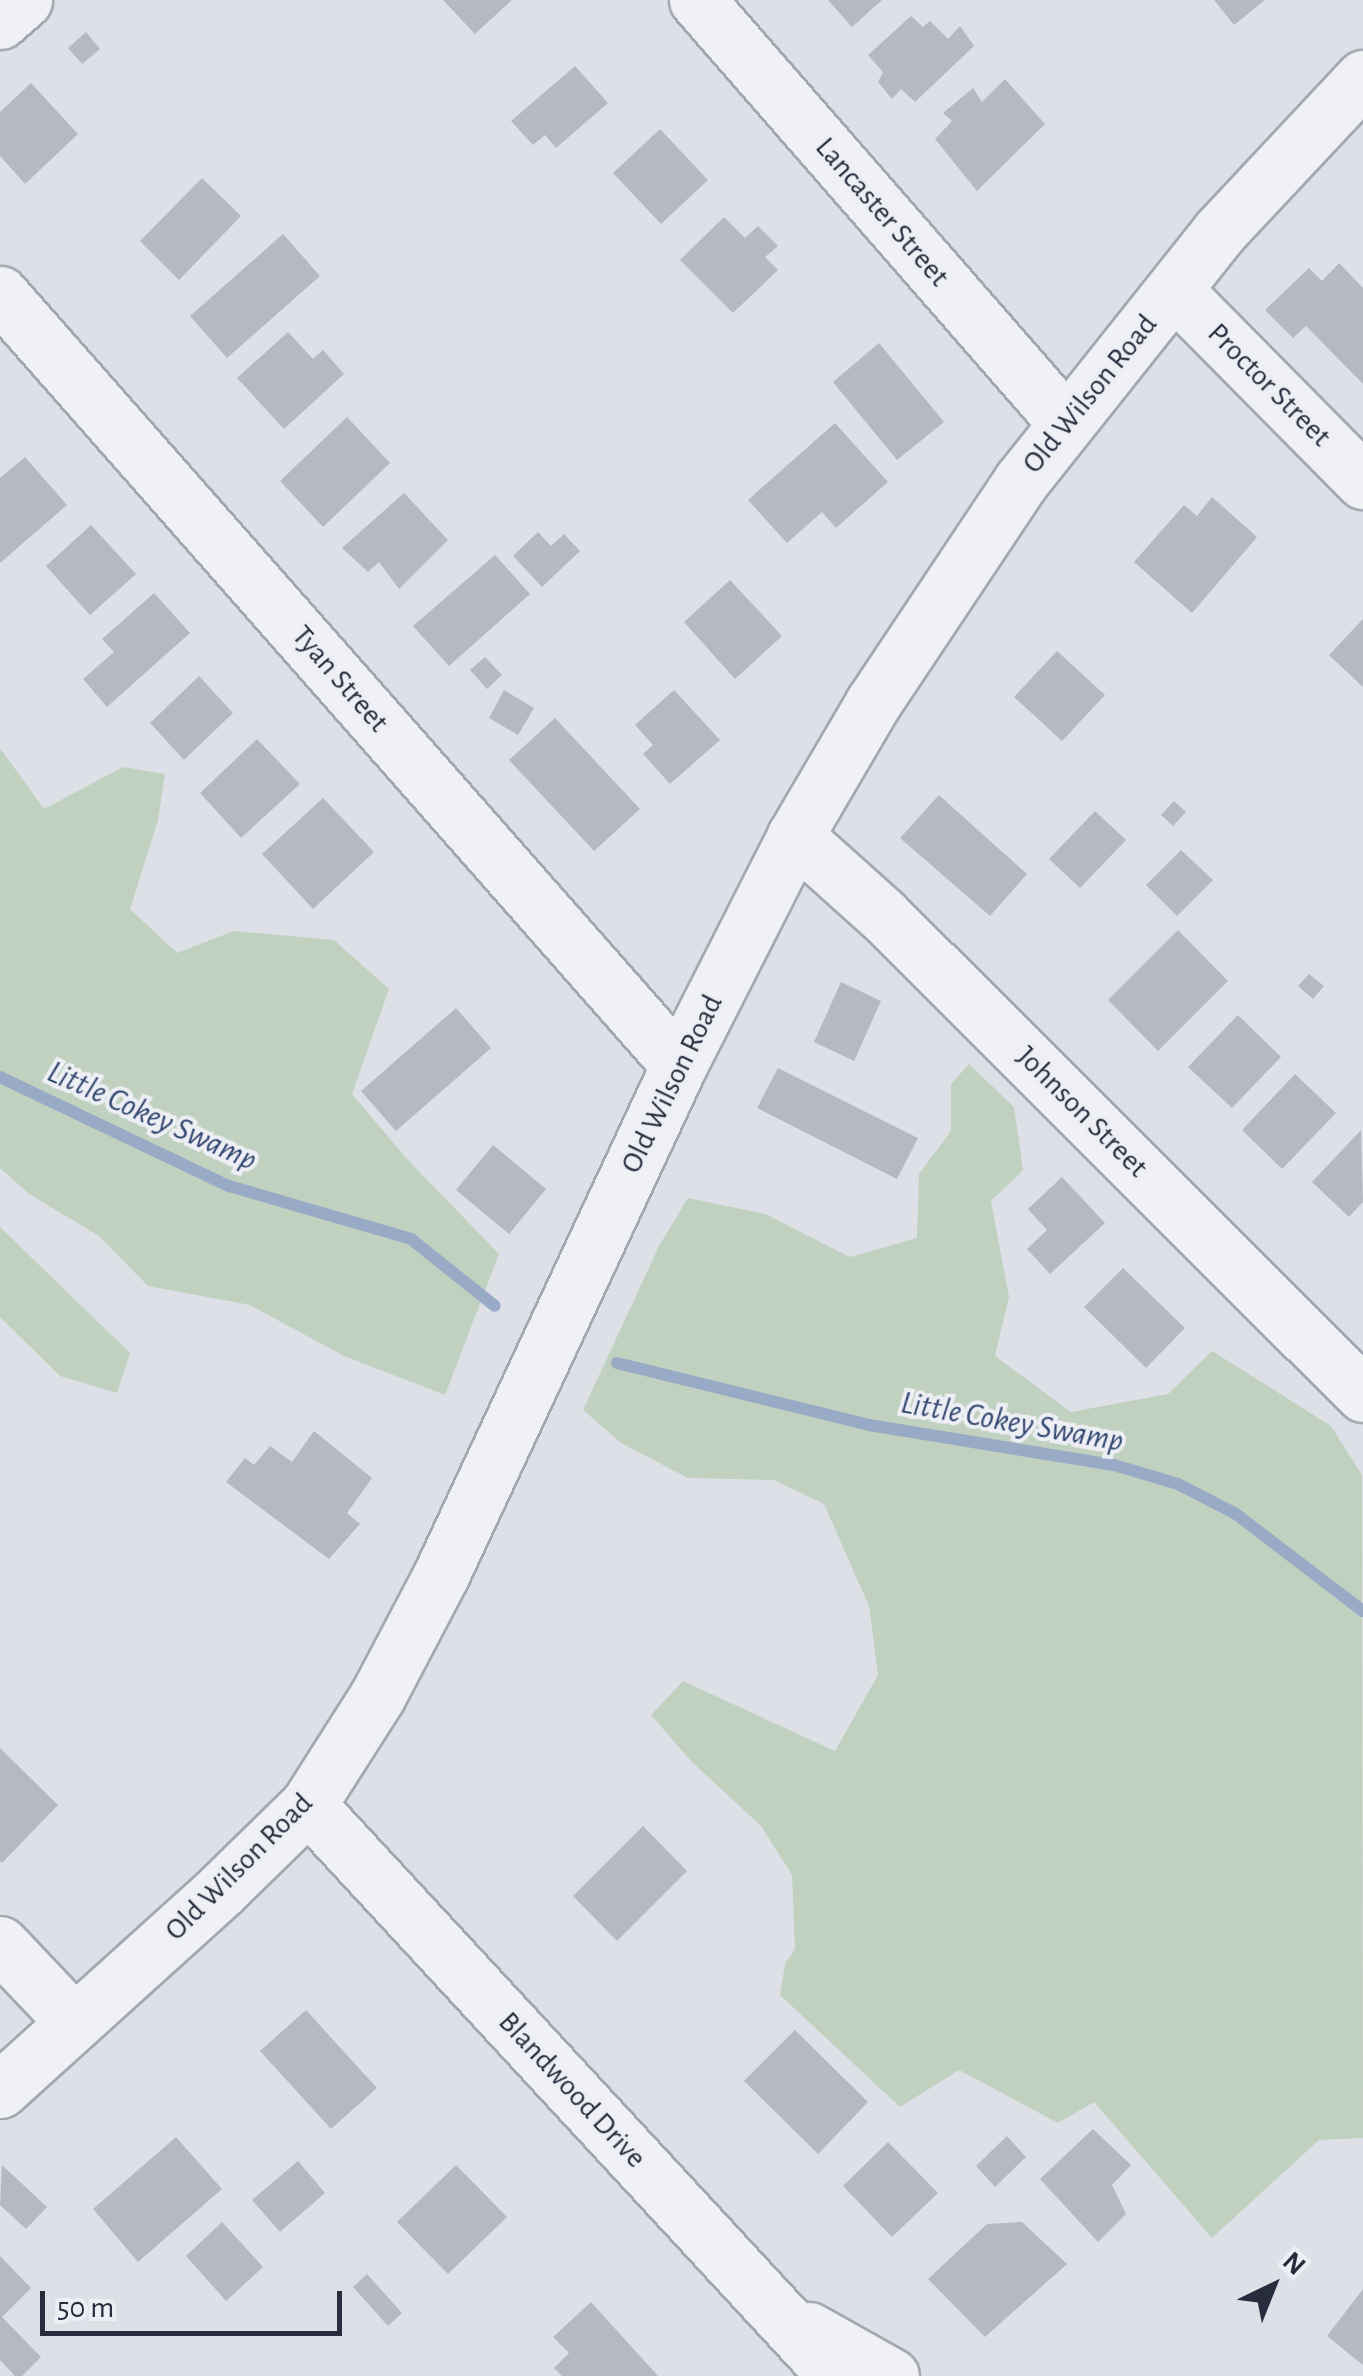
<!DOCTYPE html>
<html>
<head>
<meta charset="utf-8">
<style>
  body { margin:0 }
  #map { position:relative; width:1363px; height:2376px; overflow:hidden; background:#dee0e7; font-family:"Alegreya Sans",sans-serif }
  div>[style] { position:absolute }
  .green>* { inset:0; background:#c1d1bf }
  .stream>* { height:12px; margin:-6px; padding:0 6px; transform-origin:6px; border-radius:6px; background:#99aac6 }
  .building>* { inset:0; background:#b5b9c3 }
  .roads { filter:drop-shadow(2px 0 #a3a7b1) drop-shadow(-2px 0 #a3a7b1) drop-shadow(0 2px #a3a7b1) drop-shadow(0 -2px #a3a7b1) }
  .minor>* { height:55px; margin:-27.5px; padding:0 27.5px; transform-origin:27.5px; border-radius:27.5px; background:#f0f1f5 }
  span { translate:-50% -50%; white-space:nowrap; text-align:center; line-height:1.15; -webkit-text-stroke:8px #edeff5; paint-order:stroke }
  .street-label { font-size:30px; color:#272d3d }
  .water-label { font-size:32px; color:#334770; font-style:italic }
  .north { position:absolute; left:1223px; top:2236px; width:100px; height:100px; -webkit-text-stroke:8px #edeff5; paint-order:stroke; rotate:43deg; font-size:28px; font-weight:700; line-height:40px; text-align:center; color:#272d3d }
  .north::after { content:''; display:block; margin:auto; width:35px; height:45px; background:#272d3d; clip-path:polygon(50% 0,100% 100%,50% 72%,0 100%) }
  .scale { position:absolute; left:40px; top:2291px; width:302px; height:45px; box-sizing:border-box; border:5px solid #272d3d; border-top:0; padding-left:12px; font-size:30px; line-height:35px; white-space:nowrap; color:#272d3d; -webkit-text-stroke:8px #edeff5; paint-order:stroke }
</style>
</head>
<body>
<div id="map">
  <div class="green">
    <div style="clip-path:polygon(0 748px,44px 809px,123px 767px,165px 774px,158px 820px,130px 909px,177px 953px,234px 931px,334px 940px,389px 989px,352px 1094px,407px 1159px,499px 1254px,445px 1395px,344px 1356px,250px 1305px,148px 1286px,99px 1236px,29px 1194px,0 1168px)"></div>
    <div style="clip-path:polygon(969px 1064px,1014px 1107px,1023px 1170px,991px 1201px,1009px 1297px,995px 1356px,1071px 1412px,1168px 1394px,1212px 1351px,1331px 1426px,1362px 1475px,1363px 2138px,1319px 2140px,1212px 2238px,1094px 2102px,1058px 2123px,959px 2070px,900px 2107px,780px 1995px,785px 1964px,795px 1949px,792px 1875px,761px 1826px,692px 1762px,651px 1715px,683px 1681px,835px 1751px,878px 1675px,869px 1606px,824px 1504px,774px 1480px,688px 1478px,621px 1443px,583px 1410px,659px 1246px,688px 1198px,765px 1214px,850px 1257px,917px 1238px,919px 1174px,951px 1131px,951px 1084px)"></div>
    <div style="clip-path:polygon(0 1227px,130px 1353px,117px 1393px,60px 1376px,0 1317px)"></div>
  </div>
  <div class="stream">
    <div style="left:0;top:1077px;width:254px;rotate:25.5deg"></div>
    <div style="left:229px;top:1186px;width:190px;rotate:16.2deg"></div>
    <div style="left:411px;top:1239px;width:107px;rotate:38.6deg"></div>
    <div style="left:617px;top:1363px;width:260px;rotate:13.8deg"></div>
    <div style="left:869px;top:1425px;width:248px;rotate:9.3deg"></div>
    <div style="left:1114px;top:1465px;width:67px;rotate:16.5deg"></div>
    <div style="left:1178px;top:1484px;width:65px;rotate:27.3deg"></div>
    <div style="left:1236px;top:1514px;width:160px;rotate:37.4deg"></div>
  </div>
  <div class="building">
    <div style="clip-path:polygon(443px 0,512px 0,475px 34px)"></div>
    <div style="clip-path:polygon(828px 0,882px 0,852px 27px)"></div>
    <div style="clip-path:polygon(1214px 0,1265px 0,1234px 25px)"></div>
    <div style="clip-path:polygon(911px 16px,923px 27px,930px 21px,948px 39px,960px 26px,974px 46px,915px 102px,901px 89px,892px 99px,878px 82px,883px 72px,868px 55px)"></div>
    <div style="clip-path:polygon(86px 32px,100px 49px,82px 64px,68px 48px)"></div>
    <div style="clip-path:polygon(575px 66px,608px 103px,556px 148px,545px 135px,533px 145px,511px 121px)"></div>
    <div style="clip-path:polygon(1005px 79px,1045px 124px,977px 191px,935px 139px,952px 121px,943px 113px,973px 88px,982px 102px)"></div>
    <div style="clip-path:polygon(31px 83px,78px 134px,25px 184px,0 156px,0 112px)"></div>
    <div style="clip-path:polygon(660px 129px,708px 180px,661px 224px,613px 173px)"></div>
    <div style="clip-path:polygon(202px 178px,241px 216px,179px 280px,140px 241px)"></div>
    <div style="clip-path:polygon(724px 217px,745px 238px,758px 226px,778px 246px,765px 257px,778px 270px,733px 313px,680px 260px)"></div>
    <div style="clip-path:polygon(283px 234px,320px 276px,227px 358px,190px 316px)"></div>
    <div style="clip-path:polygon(1339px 263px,1363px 288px,1363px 384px,1306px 326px,1293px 338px,1265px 310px,1309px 268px,1322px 281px)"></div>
    <div style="clip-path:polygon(288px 332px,313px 359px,323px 350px,344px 374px,284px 429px,237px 378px)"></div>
    <div style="clip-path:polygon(879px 343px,944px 422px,897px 460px,833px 382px)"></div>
    <div style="clip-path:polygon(347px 417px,390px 463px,323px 527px,280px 481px)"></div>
    <div style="clip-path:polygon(835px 423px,888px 482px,836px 528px,822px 512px,787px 543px,748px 500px)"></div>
    <div style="clip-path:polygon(25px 457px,67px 505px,0 563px,0 478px)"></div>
    <div style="clip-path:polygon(404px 493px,448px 540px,399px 589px,379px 562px,368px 572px,342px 548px)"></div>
    <div style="clip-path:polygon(1212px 497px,1257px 537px,1192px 613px,1134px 562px,1184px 505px,1197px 516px)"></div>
    <div style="clip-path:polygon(91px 525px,136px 574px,90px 615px,46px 566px)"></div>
    <div style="clip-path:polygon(538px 532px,551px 546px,564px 534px,580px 551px,542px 587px,513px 556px)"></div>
    <div style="clip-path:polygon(495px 555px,530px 594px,449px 666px,413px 626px)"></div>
    <div style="clip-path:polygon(730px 580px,782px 636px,735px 679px,684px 622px)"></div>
    <div style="clip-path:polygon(154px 593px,190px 633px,107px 707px,83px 679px,114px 652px,102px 639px)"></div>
    <div style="clip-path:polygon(1363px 619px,1363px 687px,1329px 655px)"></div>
    <div style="clip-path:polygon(1057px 651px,1105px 695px,1062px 741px,1014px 697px)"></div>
    <div style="clip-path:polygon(485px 657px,502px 675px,487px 689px,470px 670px)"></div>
    <div style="clip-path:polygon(199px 676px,233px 713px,184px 760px,150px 723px)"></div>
    <div style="clip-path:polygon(504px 690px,534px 708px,518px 735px,489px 718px)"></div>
    <div style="clip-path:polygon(674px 690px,720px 740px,670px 784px,643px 754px,653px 745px,635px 725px)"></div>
    <div style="clip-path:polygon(555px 718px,640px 809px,594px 851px,509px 760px)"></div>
    <div style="clip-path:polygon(257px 739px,300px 784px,241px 838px,200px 793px)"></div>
    <div style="clip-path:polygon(939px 795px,1027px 874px,990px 916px,900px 838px)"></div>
    <div style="clip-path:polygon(323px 798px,374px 852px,313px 909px,262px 854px)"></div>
    <div style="clip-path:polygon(1174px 801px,1186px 812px,1173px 826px,1161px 815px)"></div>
    <div style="clip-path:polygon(1095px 811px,1126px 840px,1080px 888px,1049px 859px)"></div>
    <div style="clip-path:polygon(1181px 850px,1213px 880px,1177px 916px,1146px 885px)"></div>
    <div style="clip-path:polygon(1178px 930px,1228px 981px,1158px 1051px,1108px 1000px)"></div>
    <div style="clip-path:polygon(1309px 974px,1324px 986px,1313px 999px,1298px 986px)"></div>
    <div style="clip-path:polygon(841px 982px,881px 1001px,854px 1061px,814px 1042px)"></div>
    <div style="clip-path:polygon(456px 1008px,491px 1048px,396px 1131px,361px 1091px)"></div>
    <div style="clip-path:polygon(1238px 1015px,1281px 1057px,1232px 1108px,1188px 1067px)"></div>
    <div style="clip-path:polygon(778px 1068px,918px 1138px,897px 1179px,757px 1108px)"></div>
    <div style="clip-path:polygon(1295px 1074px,1336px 1113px,1282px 1169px,1242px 1130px)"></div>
    <div style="clip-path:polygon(1361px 1130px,1363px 1202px,1349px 1217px,1312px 1182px)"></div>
    <div style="clip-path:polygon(493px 1145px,546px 1189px,509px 1234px,456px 1190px)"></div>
    <div style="clip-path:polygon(1062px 1177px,1105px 1223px,1050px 1274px,1027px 1249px,1047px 1230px,1028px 1209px)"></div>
    <div style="clip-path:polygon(1123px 1268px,1185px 1328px,1146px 1368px,1084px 1307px)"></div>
    <div style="clip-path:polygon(314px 1431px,372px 1478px,347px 1513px,360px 1524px,329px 1559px,226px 1482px,245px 1458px,254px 1465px,270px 1446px,292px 1462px)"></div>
    <div style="clip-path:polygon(0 1748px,58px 1805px,2px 1863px,0 1861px)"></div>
    <div style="clip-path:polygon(643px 1826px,687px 1871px,617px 1941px,573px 1896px)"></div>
    <div style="clip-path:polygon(306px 2010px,377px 2088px,331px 2129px,260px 2051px)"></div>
    <div style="clip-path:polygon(795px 2030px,868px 2102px,818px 2154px,744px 2081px)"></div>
    <div style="clip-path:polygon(1093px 2129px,1131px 2165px,1112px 2185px,1126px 2214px,1098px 2242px,1040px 2179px)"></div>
    <div style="clip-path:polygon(1007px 2136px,1026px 2157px,995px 2187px,976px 2166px)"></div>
    <div style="clip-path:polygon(176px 2137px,222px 2189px,138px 2262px,93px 2209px)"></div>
    <div style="clip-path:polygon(888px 2142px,938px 2193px,892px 2237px,843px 2186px)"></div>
    <div style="clip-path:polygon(298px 2161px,325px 2193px,280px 2232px,252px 2200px)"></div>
    <div style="clip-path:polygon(2px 2165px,47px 2207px,26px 2229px,0 2205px)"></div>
    <div style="clip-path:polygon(456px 2165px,507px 2217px,448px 2274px,397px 2222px)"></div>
    <div style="clip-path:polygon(222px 2222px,263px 2267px,226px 2301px,186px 2256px)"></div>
    <div style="clip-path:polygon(1022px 2222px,1067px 2264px,985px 2337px,928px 2279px,987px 2224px)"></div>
    <div style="clip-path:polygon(0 2256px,31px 2288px,2px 2317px,41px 2357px,22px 2376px,15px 2376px,0 2360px)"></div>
    <div style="clip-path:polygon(367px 2274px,402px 2313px,388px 2326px,353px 2287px)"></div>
    <div style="clip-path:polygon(1363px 2289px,1363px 2365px,1327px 2336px)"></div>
    <div style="clip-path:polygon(591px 2302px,658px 2376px,562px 2376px,554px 2368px,569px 2353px,553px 2337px)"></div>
  </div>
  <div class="roads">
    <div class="minor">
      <div style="left:697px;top:0;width:561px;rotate:48.9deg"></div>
      <div style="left:0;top:21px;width:32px;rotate:-41deg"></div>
      <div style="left:1174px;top:290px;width:269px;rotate:45.3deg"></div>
      <div style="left:0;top:294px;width:1027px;rotate:48.63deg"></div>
      <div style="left:795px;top:836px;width:118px;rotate:41.9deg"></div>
      <div style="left:883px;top:915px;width:678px;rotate:44.94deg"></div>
      <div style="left:308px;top:1805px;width:778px;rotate:47.24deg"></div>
      <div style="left:0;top:1944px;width:108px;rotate:46.5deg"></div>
      <div style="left:0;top:2090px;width:298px;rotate:-42.1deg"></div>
      <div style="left:221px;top:1890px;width:122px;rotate:-44.3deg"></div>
      <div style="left:308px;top:1805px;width:130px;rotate:-57.5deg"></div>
      <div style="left:378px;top:1695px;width:136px;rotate:-62.3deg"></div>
      <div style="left:441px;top:1575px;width:563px;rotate:-64.98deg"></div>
      <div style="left:679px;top:1065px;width:257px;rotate:-63.1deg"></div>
      <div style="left:795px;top:836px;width:154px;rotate:-59.6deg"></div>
      <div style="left:873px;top:703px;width:267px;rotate:-56.3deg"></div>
      <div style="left:1021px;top:481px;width:318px;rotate:-51.5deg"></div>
      <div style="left:1219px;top:232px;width:211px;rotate:-46.9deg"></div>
      <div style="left:809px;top:2330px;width:94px;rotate:29.3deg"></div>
    </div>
  </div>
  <div class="street-label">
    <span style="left:882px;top:212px;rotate:49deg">Lancaster Street</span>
    <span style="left:1269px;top:385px;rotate:45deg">Proctor Street</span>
    <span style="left:1090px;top:394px;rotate:-51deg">Old Wilson Road</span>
    <span style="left:340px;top:679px;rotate:49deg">Tyan Street</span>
    <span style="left:672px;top:1084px;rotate:-64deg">Old Wilson Road</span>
    <span style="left:1082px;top:1112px;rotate:45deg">Johnson Street</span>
    <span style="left:239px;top:1867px;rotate:-45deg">Old Wilson Road</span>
    <span style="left:572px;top:2090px;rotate:47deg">Blandwood Drive</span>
  </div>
  <div class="water-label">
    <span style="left:152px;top:1116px;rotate:24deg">Little Cokey Swamp</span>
    <span style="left:1012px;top:1422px;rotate:10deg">Little Cokey Swamp</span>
  </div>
  <div class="north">N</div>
  <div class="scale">50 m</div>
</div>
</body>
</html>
